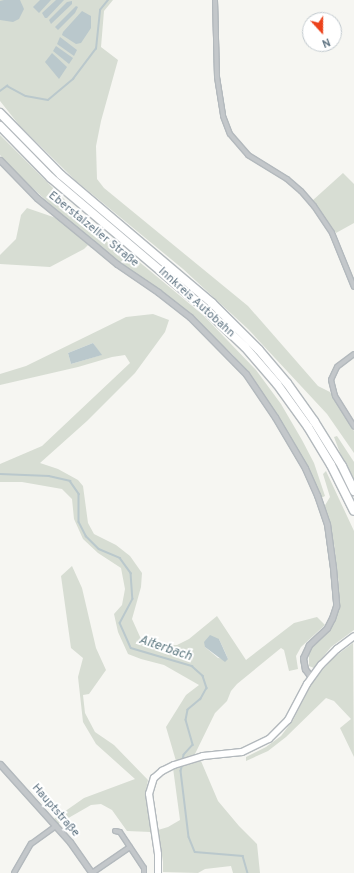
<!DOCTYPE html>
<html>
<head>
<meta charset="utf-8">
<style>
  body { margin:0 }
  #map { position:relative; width:354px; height:873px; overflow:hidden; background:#f6f6f2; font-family:Overpass,sans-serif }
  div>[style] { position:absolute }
  .green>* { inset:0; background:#d7ddd3 }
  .water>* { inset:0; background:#bac8cc }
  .stream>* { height:1.5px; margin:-0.75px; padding:0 0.75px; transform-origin:0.75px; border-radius:0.75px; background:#bac8cc }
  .roads { filter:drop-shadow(1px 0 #b3b9bd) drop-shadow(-1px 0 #b3b9bd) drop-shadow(0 1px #b3b9bd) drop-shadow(0 -1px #b3b9bd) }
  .minor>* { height:4px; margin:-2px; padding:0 2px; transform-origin:2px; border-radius:2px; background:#c3c7ca }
  .tertiary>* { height:5px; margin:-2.5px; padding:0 2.5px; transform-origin:2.5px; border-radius:2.5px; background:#c3c7ca }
  .secondary>* { height:6px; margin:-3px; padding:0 3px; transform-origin:3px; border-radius:3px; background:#fff }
  .motorway>* { height:8px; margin:-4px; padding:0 4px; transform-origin:4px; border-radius:4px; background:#fff }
  span { translate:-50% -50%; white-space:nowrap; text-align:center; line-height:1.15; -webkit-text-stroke:4px #fff; paint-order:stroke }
  .street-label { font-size:12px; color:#637785 }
  .water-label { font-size:13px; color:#5f7a82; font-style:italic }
  .north { position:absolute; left:302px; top:12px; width:40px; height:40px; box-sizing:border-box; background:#fff; border:1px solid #c1c9ce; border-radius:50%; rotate:159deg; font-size:11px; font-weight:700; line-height:16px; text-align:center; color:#637785 }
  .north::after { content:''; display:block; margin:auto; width:14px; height:18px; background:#ec421b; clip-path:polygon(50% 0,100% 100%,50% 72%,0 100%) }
</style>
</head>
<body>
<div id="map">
  <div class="green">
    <div style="clip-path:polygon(0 0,113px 0,104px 11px,101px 47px,118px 60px,101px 121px,96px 146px,97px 179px,104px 188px,248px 306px,318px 386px,330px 392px,354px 431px,354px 453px,327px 414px,248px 329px,183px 269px,75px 180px,20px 126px,0 101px)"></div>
    <div style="clip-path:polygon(0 135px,65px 200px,203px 315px,256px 370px,281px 404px,302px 440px,314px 463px,325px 496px,321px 498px,302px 457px,283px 425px,263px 394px,233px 355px,174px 301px,91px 241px,17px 174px,0 155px)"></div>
    <div style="clip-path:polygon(343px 173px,354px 184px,354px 223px,336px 233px,312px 201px)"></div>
    <div style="clip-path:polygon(27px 208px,59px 219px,88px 245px,84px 249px,50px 267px,0 264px,0 255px,16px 239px,21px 215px)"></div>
    <div style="clip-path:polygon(evenodd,153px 314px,169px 320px,165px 332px,135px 373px,87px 421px,40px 463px,58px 469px,78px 480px,83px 486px,88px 523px,94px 534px,116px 545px,130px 556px,142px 573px,141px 587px,132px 619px,141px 639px,156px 645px,177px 645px,189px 639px,217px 616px,246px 660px,294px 623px,317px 617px,325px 625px,301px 647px,296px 656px,298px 669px,289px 671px,284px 650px,281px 648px,237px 684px,231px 691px,227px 701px,215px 713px,194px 756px,176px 761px,166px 727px,186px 695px,199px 685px,164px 665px,141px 659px,128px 654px,118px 632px,114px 614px,122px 605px,125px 589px,121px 568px,98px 553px,83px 539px,74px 519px,72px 499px,62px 489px,22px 482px,0 482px,0 464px,42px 446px,130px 363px,125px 355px,112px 357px,78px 367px,0 385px,0 374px,26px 366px,126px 317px,153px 314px,93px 343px,101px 355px,71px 364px,68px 353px,93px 343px,153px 314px,219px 639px,225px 652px,228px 659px,218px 658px,205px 647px,219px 639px)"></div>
    <div style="clip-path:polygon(337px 436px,354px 462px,354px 479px,340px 453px,334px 437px)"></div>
    <div style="clip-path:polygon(326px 471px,354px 531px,354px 630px,331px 647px,314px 668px,309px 666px,309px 647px,329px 630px,337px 612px,339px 586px,334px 544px,324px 507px,330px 497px,323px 474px)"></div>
    <div style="clip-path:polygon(72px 566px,82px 588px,96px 648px,106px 670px,89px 694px,83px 695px,85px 713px,95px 732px,114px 745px,148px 780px,146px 791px,151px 832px,127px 831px,112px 810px,101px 804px,91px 805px,58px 824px,54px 819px,84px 798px,135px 779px,96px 744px,83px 722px,78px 677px,83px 658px,71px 648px,61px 576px)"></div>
    <div style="clip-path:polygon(353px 643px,354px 757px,340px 728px,351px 719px,334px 701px,326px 698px,286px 737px,268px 751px,246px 761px,246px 757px,266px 747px,281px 736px,293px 720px,313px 681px,333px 658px)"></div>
    <div style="clip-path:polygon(201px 761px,218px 801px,239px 826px,257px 844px,260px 873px,233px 873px,231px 866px,205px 869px,198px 873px,163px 872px,163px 862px,158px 830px,168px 827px,180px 820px,173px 768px)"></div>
  </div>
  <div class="water">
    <div style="clip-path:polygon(4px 0,20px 0,24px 9px,19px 19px,13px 22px,0 20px,0 1px)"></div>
    <div style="clip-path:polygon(40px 0,51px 0,39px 13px,33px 7px)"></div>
    <div style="clip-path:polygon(56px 0,64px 0,47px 18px,45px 18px,42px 13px)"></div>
    <div style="clip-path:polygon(72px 1px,72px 4px,51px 24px,49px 20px,67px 2px)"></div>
    <div style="clip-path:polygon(76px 6px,78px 7px,75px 13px,58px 30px,55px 27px)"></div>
    <div style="clip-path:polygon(82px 11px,91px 16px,91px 28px,81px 43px,76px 44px,62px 35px,63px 32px)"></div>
    <div style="clip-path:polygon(60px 37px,77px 50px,74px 56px,57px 44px)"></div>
    <div style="clip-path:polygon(56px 46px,73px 58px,69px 64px,53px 51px)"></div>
    <div style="clip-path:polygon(52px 53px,67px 67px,59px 79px,45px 62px)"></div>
    <div style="clip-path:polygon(93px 343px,102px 355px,71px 364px,68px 353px)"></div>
    <div style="clip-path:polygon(210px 635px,219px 639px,228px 659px,225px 662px,205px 647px,204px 642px)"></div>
  </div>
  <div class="stream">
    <div style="left:0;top:91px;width:9px;rotate:-36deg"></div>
    <div style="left:7px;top:86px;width:21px;rotate:28deg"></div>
    <div style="left:26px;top:96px;width:22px;rotate:10deg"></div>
    <div style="left:48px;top:100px;width:33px;rotate:-40deg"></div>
    <div style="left:73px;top:79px;width:38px;rotate:-53deg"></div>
    <div style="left:96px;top:49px;width:39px;rotate:-84deg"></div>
    <div style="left:100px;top:10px;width:13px;rotate:-51deg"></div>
    <div style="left:0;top:474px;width:49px;rotate:2.3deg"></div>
    <div style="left:49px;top:476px;width:22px;rotate:13deg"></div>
    <div style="left:70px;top:481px;width:16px;rotate:55deg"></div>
    <div style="left:79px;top:494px;width:28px;rotate:90deg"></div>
    <div style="left:79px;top:522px;width:16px;rotate:63deg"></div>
    <div style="left:86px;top:536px;width:18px;rotate:45deg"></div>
    <div style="left:99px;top:549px;width:23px;rotate:23deg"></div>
    <div style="left:120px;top:558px;width:19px;rotate:54deg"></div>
    <div style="left:131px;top:573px;width:26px;rotate:86deg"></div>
    <div style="left:133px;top:599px;width:27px;rotate:118deg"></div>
    <div style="left:120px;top:623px;width:27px;rotate:66deg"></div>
    <div style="left:131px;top:648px;width:64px;rotate:16.4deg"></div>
    <div style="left:192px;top:666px;width:15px;rotate:42deg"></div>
    <div style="left:203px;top:676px;width:13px;rotate:72deg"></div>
    <div style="left:207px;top:688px;width:13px;rotate:119deg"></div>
    <div style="left:201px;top:699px;width:17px;rotate:140deg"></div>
    <div style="left:188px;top:710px;width:10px;rotate:101deg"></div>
    <div style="left:186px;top:720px;width:26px;rotate:74deg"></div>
    <div style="left:193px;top:745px;width:13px;rotate:132deg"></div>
    <div style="left:184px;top:755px;width:5px;rotate:101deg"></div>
    <div style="left:183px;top:764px;width:7px;rotate:106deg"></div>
    <div style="left:181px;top:771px;width:66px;rotate:83.1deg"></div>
    <div style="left:189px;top:837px;width:16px;rotate:68deg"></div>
    <div style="left:195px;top:852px;width:48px;rotate:4.8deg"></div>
    <div style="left:243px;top:856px;width:18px;rotate:74deg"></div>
  </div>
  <div class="roads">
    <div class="minor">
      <div style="left:215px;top:0;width:77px;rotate:88.5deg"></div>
      <div style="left:217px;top:77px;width:39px;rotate:81deg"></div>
      <div style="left:223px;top:116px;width:19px;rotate:69deg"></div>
      <div style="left:230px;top:134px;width:28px;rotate:49deg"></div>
      <div style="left:248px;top:155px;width:46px;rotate:31.6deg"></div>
      <div style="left:287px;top:179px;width:18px;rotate:41deg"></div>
      <div style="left:301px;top:191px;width:20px;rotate:49deg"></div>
      <div style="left:314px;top:206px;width:32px;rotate:56deg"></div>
      <div style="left:332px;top:233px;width:58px;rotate:67.8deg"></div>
      <div style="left:354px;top:354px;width:21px;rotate:143deg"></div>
      <div style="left:337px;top:367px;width:14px;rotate:115deg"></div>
      <div style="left:331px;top:380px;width:16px;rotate:76deg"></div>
      <div style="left:335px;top:396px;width:36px;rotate:58deg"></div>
      <div style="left:115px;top:831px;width:5px;rotate:11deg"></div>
      <div style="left:120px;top:832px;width:43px;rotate:56.3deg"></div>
      <div style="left:144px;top:868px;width:5px;rotate:90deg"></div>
      <div style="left:14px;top:873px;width:34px;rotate:-60deg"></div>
      <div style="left:31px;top:844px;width:31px;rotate:-36deg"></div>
      <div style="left:92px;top:873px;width:46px;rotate:-34.4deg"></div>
    </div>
    <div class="tertiary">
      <div style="left:0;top:160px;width:53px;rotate:45.8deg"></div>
      <div style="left:37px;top:198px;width:72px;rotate:39.4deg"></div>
      <div style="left:93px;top:244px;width:31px;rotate:40deg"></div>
      <div style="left:117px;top:264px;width:50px;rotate:34.3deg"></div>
      <div style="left:158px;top:292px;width:41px;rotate:38deg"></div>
      <div style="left:190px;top:317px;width:80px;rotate:45.5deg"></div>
      <div style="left:246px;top:374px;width:52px;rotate:56deg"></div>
      <div style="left:275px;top:417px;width:59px;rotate:59.5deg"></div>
      <div style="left:305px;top:468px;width:30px;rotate:66deg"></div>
      <div style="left:317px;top:495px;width:31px;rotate:71deg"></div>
      <div style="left:327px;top:524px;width:44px;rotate:82.2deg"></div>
      <div style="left:333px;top:568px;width:38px;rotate:85deg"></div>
      <div style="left:336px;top:606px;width:13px;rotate:108deg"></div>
      <div style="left:332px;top:618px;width:11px;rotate:117deg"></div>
      <div style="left:327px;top:628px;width:25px;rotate:137deg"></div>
      <div style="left:309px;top:645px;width:14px;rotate:115deg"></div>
      <div style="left:303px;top:658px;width:11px;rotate:80deg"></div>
      <div style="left:305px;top:669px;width:10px;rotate:53deg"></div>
      <div style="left:0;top:764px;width:105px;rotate:48.1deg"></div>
      <div style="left:70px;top:842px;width:38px;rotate:55deg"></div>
    </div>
    <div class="secondary">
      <div style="left:158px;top:873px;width:19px;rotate:-90deg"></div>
      <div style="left:158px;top:854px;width:61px;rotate:-98.5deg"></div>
      <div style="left:149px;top:794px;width:17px;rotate:-73deg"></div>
      <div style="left:154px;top:778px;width:11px;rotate:-41deg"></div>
      <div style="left:162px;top:771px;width:13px;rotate:-27deg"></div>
      <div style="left:174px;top:765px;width:30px;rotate:-17deg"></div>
      <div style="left:203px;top:756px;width:39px;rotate:-6deg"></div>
      <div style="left:242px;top:752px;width:30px;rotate:-26deg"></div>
      <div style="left:269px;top:739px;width:27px;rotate:-45deg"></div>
      <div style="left:288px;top:720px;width:41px;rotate:-62.2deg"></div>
      <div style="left:307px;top:684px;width:24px;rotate:-54deg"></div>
      <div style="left:321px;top:665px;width:23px;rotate:-45deg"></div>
      <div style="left:337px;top:649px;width:21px;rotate:-37deg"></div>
    </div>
    <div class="motorway">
      <div style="left:0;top:113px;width:87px;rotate:45.5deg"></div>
      <div style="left:61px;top:175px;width:198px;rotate:40.3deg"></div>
      <div style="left:212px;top:303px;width:66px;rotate:45deg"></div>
      <div style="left:259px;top:350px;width:43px;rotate:49.7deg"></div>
      <div style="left:287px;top:383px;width:47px;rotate:54.6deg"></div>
      <div style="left:314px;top:421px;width:53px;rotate:58.1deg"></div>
      <div style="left:342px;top:466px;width:28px;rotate:64deg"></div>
      <div style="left:0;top:126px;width:73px;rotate:45.6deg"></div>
      <div style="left:51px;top:178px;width:199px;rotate:40.3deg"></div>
      <div style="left:203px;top:307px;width:58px;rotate:43.6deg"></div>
      <div style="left:245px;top:347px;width:49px;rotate:49.1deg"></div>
      <div style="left:277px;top:384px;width:53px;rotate:54.2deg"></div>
      <div style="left:308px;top:427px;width:44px;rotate:58.8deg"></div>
      <div style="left:331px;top:465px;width:51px;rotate:63.4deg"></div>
    </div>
  </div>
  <div class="street-label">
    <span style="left:93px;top:230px;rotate:39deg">Eberstalzeller Straße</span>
    <span style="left:196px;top:303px;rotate:42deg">Innkreis Autobahn</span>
    <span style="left:55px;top:811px;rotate:49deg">Hauptstraße</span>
  </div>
  <div class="water-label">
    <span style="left:165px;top:649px;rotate:19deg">Aiterbach</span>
  </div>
  <div class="north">N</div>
</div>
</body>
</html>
